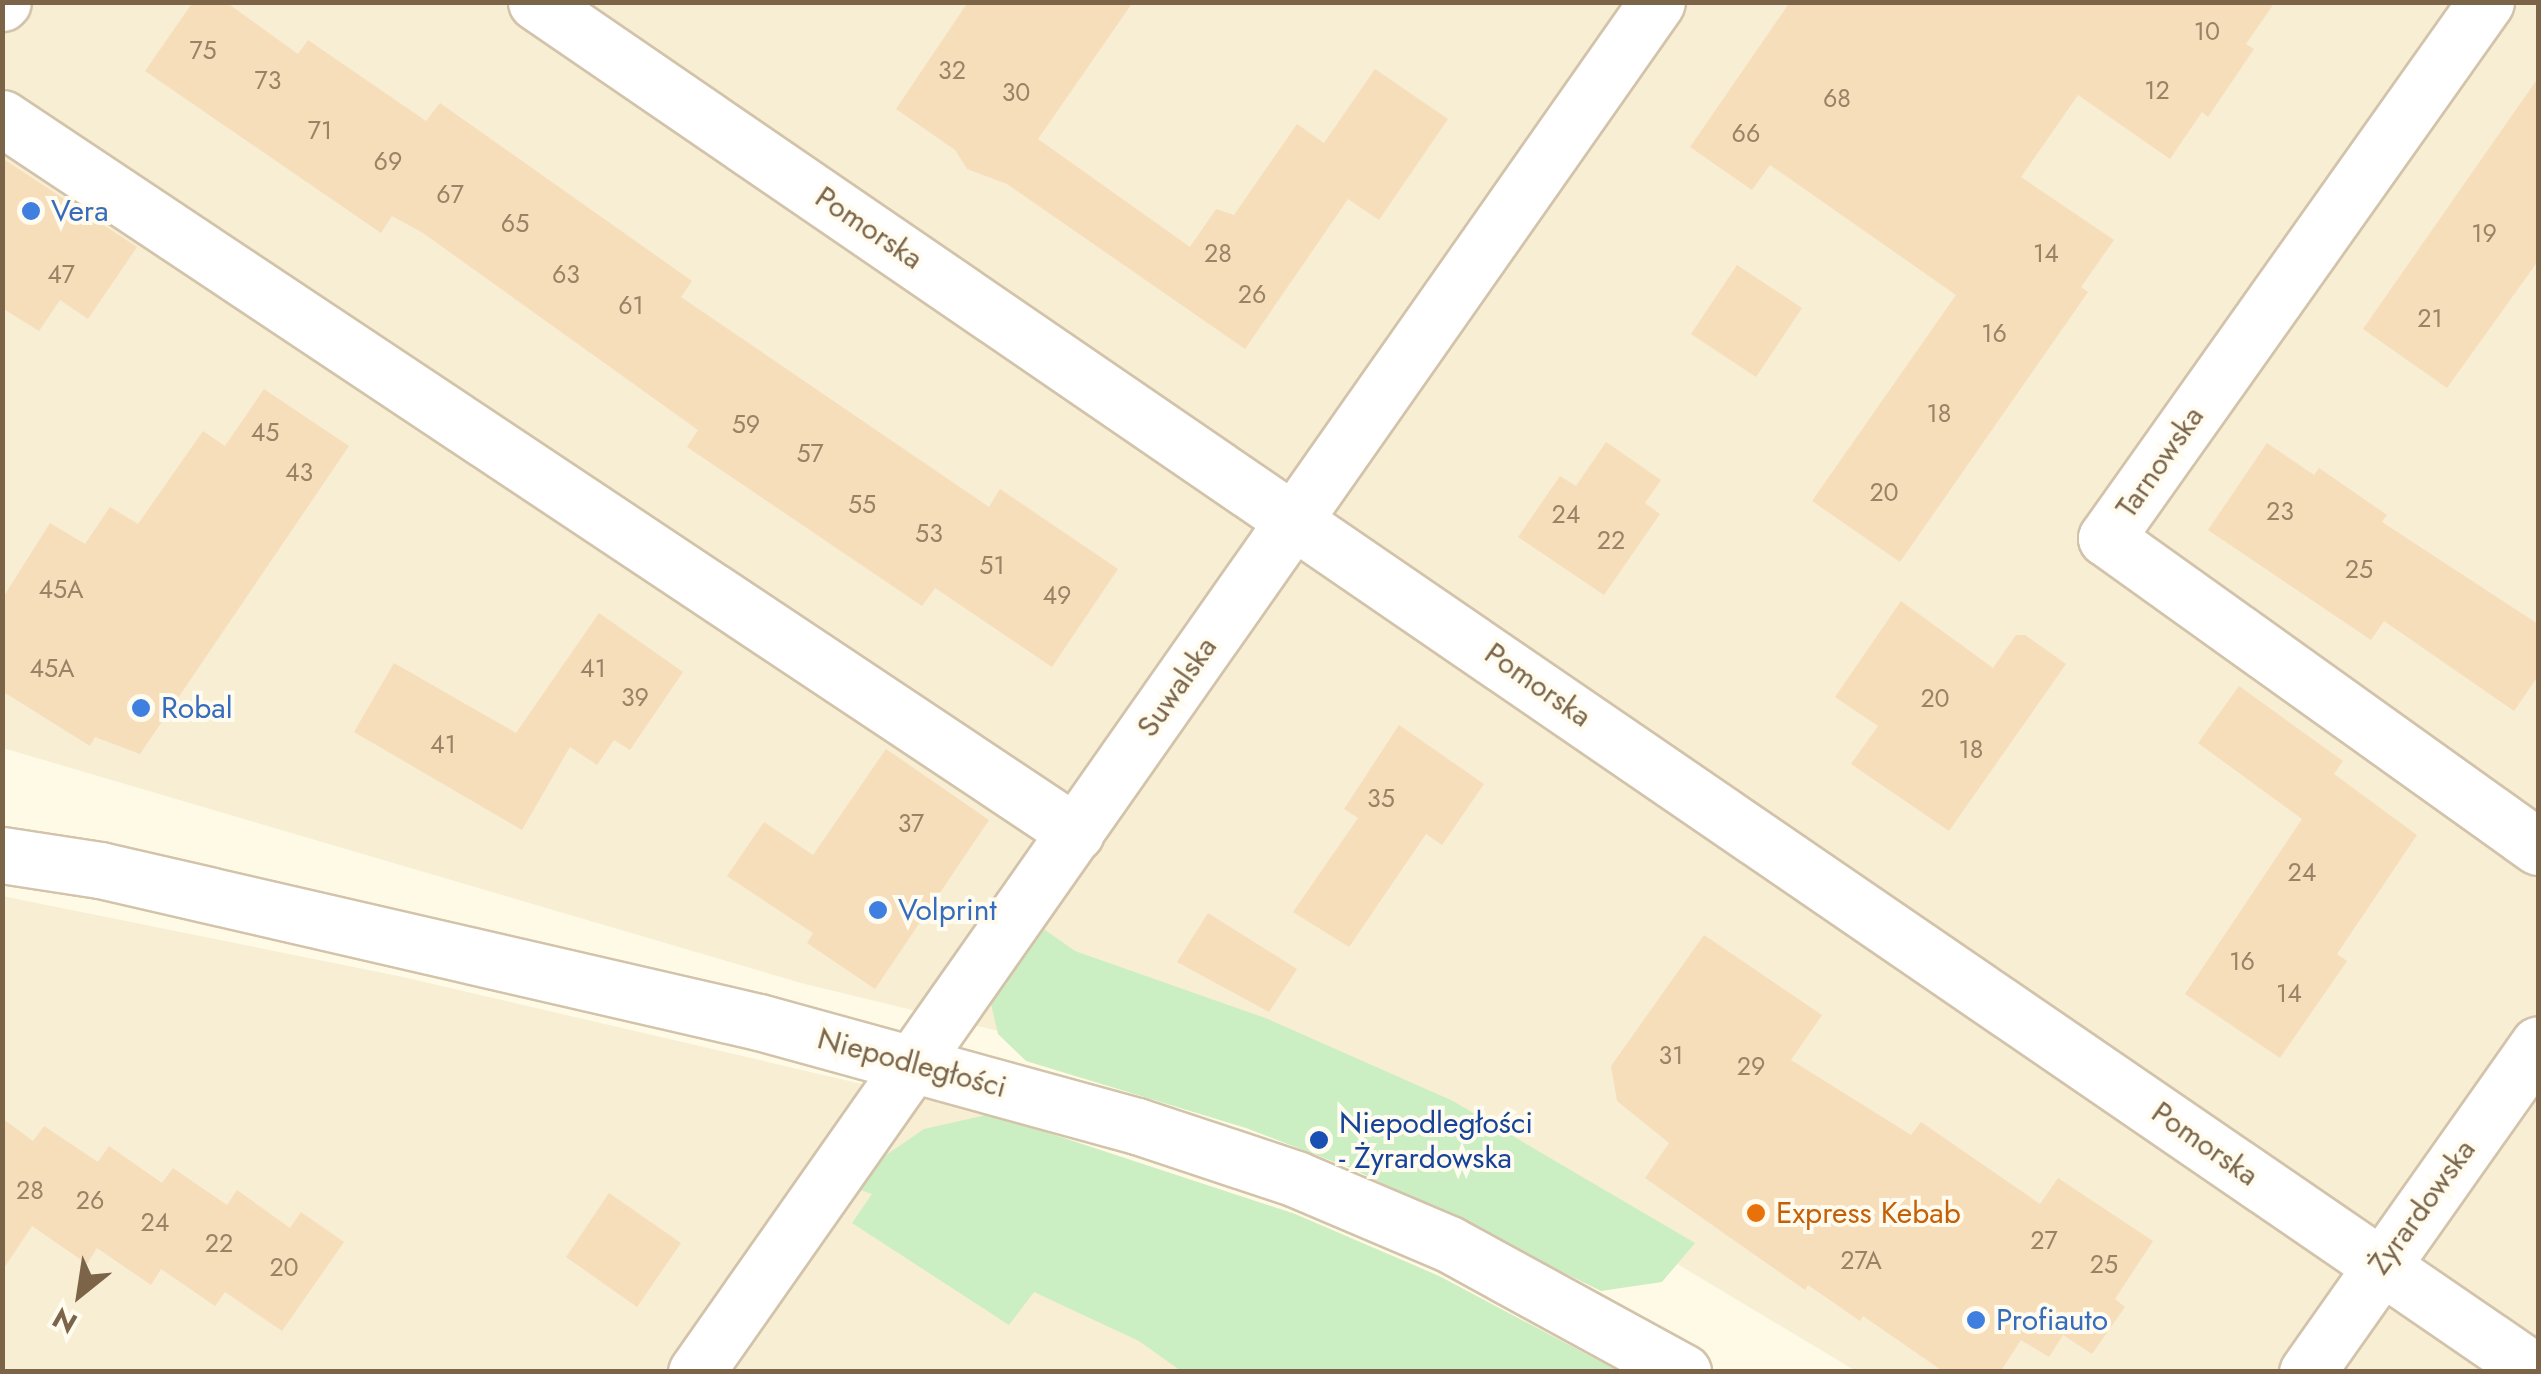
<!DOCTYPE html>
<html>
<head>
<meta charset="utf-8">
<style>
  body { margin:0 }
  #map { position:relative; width:2541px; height:1374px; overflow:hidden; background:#fefae6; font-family:Jost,sans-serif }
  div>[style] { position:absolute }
  .residential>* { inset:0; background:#f7eed4 }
  .green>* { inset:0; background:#cceec3 }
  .building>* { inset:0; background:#f7debb }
  .roads { filter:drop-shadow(2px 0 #d2c3aa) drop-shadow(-2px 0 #d2c3aa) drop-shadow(0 2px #d2c3aa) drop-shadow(0 -2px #d2c3aa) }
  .street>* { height:55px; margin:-27.5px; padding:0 27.5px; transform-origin:27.5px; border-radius:27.5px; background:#fff }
  .secondary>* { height:55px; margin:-27.5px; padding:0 27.5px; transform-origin:27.5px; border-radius:27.5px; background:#fff }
  .dots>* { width:28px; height:28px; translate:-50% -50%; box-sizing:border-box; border:5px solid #fffcef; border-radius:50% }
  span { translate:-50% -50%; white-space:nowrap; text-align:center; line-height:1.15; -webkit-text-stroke:8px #fffcef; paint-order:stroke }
  .number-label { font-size:25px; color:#9a8265 }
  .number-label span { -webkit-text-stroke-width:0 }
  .shop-label { font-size:30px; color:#366cbe }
  .left { translate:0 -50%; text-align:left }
  .street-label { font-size:30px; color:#7b6448 }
  .transit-label { font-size:30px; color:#164399 }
  .food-label { font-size:30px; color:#c56008 }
  .frame { position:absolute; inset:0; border:5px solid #7b6448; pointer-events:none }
  .north { position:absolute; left:30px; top:1244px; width:100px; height:100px; -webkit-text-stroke:8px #fffcef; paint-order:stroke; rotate:210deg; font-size:28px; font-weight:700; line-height:40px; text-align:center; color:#7b6448 }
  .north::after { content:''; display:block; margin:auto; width:35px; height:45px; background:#7b6448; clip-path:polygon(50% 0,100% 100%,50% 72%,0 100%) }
</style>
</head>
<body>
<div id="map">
  <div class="residential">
    <div style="clip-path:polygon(2px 3px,2538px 3px,2538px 1371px,1856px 1371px,1485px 1149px,801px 983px,3px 748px)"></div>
    <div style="clip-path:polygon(2px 896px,403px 977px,991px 1114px,1295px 1214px,1439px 1276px,1618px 1371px,3px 1371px)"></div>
  </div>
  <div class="green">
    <div style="clip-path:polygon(1038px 925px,1075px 951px,1268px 1019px,1453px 1101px,1695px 1243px,1662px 1282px,1601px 1291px,1353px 1169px,1246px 1128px,1026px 1061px,998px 1034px,990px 1000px)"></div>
    <div style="clip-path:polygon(991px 1114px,1295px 1214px,1439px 1276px,1618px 1371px,1181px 1371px,1139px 1341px,1034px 1292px,1009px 1325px,852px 1223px,872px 1194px,831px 1180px,873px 1164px,924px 1129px)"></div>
  </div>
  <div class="building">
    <div style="clip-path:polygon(193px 2px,226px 2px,298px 54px,308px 40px,426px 121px,440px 103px,692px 281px,681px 297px,989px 507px,1000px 489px,1118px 569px,1052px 667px,935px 588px,922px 606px,687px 447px,698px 430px,423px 233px,392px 216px,381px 233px,145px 71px)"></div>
    <div style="clip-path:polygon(968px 2px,1133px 2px,1038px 139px,1190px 247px,1216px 209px,1234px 215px,1297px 124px,1324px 143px,1375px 69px,1448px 119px,1379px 220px,1348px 199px,1245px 349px,1007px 184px,967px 169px,955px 150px,896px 109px)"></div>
    <div style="clip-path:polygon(1790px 2px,2275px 2px,2246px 44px,2254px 49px,2208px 117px,2202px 112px,2170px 159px,2078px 95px,2021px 177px,2114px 240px,2081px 287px,2088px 292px,1900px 562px,1812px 501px,1956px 295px,1770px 165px,1752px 190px,1690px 147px)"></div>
    <div style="clip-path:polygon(2538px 78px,2538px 261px,2447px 388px,2363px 329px)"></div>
    <div style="clip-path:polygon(2px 158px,137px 247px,88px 319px,60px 300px,39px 331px,2px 308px)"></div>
    <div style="clip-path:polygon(1737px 265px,1802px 308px,1756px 377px,1691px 334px)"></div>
    <div style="clip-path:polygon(264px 389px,349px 446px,140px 754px,95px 737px,90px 746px,2px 691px,2px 599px,50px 523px,85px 544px,110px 507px,138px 524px,203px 431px,225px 446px)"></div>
    <div style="clip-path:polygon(1606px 442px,1661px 480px,1645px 503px,1660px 514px,1604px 595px,1518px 537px,1560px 476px,1576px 486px)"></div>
    <div style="clip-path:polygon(2267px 443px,2314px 475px,2319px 468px,2387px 515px,2382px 522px,2538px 624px,2538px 676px,2514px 711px,2384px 621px,2371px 640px,2208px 530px)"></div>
    <div style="clip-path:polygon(1901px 601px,1993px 668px,2016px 635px,2025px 635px,2066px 664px,1949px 831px,1851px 764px,1878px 726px,1835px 697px)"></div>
    <div style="clip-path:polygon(599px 613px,683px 672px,630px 750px,614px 740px,597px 765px,570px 747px,522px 830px,354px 732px,394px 663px,516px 733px)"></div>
    <div style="clip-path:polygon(2239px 686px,2343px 761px,2334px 774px,2417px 835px,2337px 954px,2347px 961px,2280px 1058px,2185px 994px,2302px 819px,2198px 743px)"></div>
    <div style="clip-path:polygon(1399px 725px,1484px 784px,1442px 845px,1426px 834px,1349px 947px,1293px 912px,1358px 818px,1344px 809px)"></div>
    <div style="clip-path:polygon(886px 749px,989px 820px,875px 989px,807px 943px,813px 933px,727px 876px,764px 822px,813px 855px)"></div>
    <div style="clip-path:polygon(1208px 913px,1297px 969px,1269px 1012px,1177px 962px)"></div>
    <div style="clip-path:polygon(1704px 935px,1822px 1015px,1791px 1060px,1911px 1135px,1921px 1122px,2040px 1204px,2058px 1178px,2153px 1241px,2115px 1299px,2125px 1307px,2092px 1354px,2063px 1335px,2049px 1357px,2021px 1340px,2000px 1372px,1944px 1372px,1863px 1316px,1860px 1321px,1808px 1285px,1805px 1290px,1645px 1178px,1669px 1143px,1617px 1101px,1611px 1066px)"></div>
    <div style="clip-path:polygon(2px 1118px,33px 1141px,44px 1126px,98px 1162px,109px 1146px,162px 1183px,173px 1168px,227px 1205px,237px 1190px,290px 1228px,301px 1212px,344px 1242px,282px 1331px,225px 1292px,215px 1306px,161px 1269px,151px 1285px,97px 1248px,87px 1264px,32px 1226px,2px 1271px)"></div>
    <div style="clip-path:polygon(609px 1193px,681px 1243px,637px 1307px,566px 1257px)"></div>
  </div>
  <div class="roads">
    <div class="street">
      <div style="left:536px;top:2px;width:2424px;rotate:34.41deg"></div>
      <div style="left:2486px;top:2px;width:657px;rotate:125.33deg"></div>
      <div style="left:2106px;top:538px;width:531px;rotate:35.58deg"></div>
      <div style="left:2px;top:3px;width:1px;rotate:-45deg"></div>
      <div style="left:2px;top:118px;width:1290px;rotate:33.65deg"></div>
      <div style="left:696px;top:1372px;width:1673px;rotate:-54.95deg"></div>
      <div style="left:2307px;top:1372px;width:401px;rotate:-54.8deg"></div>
    </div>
    <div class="secondary">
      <div style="left:2px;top:855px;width:99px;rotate:8.7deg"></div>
      <div style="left:100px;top:870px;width:676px;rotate:12.99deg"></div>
      <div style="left:759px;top:1022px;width:392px;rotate:15.4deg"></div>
      <div style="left:1137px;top:1126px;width:168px;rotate:18.4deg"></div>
      <div style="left:1296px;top:1179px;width:166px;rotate:23deg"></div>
      <div style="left:1449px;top:1244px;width:267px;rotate:28.7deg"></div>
    </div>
  </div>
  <div class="dots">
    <div style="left:31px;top:211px;background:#3f7fe0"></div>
    <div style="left:141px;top:708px;background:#3f7fe0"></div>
    <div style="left:878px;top:910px;background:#3f7fe0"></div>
    <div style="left:1319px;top:1140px;background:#1a4fb4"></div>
    <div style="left:1756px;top:1213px;background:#e8710a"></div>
    <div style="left:1976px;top:1320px;background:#3f7fe0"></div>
  </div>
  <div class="number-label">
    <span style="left:2207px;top:31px">10</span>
    <span style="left:203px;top:50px">75</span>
    <span style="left:952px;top:70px">32</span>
    <span style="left:268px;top:80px">73</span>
    <span style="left:2157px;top:90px">12</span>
    <span style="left:1016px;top:92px">30</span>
    <span style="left:1837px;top:98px">68</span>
    <span style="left:320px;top:130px">71</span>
    <span style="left:1746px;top:133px">66</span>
    <span style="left:388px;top:161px">69</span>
    <span style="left:450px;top:194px">67</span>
    <span style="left:515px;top:223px">65</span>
    <span style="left:2484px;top:233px">19</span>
    <span style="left:1218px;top:253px">28</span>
    <span style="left:2046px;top:253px">14</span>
    <span style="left:61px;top:274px">47</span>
    <span style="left:566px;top:274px">63</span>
    <span style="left:1252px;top:294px">26</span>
    <span style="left:631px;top:305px">61</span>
    <span style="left:2430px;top:318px">21</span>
    <span style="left:1994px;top:333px">16</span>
    <span style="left:1939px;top:413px">18</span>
    <span style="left:746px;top:424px">59</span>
    <span style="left:265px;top:432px">45</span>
    <span style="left:810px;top:453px">57</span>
    <span style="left:299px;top:472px">43</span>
    <span style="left:1884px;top:492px">20</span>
    <span style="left:862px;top:504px">55</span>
    <span style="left:2280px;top:511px">23</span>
    <span style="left:1566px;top:514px">24</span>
    <span style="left:929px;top:533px">53</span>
    <span style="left:1611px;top:540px">22</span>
    <span style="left:992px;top:565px">51</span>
    <span style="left:2359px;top:569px">25</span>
    <span style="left:61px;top:589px">45A</span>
    <span style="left:1057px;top:595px">49</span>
    <span style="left:52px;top:668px">45A</span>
    <span style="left:593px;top:668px">41</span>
    <span style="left:635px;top:697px">39</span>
    <span style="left:1935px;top:698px">20</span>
    <span style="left:443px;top:744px">41</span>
    <span style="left:1971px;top:749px">18</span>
    <span style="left:1381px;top:798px">35</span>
    <span style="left:911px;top:823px">37</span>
    <span style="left:2302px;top:872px">24</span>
    <span style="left:2242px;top:961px">16</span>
    <span style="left:2289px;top:993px">14</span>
    <span style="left:1671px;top:1055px">31</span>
    <span style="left:1751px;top:1066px">29</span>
    <span style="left:30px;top:1190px">28</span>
    <span style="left:90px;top:1200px">26</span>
    <span style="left:155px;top:1222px">24</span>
    <span style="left:2044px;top:1240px">27</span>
    <span style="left:219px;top:1243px">22</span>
    <span style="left:1861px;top:1260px">27A</span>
    <span style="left:2104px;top:1264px">25</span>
    <span style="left:284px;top:1267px">20</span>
  </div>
  <div class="shop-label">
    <span class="left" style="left:51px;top:211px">Vera</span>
    <span class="left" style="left:161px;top:708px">Robal</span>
    <span class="left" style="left:898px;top:910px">Volprint</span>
    <span class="left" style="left:1996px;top:1320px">Profiauto</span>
  </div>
  <div class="street-label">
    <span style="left:869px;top:228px;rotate:34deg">Pomorska</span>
    <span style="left:2160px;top:462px;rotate:-55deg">Tarnowska</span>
    <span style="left:1538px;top:685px;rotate:35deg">Pomorska</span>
    <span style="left:1177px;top:687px;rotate:-55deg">Suwalska</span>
    <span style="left:912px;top:1063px;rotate:15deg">Niepodległości</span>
    <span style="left:2205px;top:1144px;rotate:35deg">Pomorska</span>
    <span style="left:2422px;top:1207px;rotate:-54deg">Żyrardowska</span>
  </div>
  <div class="transit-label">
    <span class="left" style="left:1339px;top:1140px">Niepodległości<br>- Żyrardowska</span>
  </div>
  <div class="food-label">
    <span class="left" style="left:1776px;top:1213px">Express Kebab</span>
  </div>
  <div class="frame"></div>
  <div class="north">N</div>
</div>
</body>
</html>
